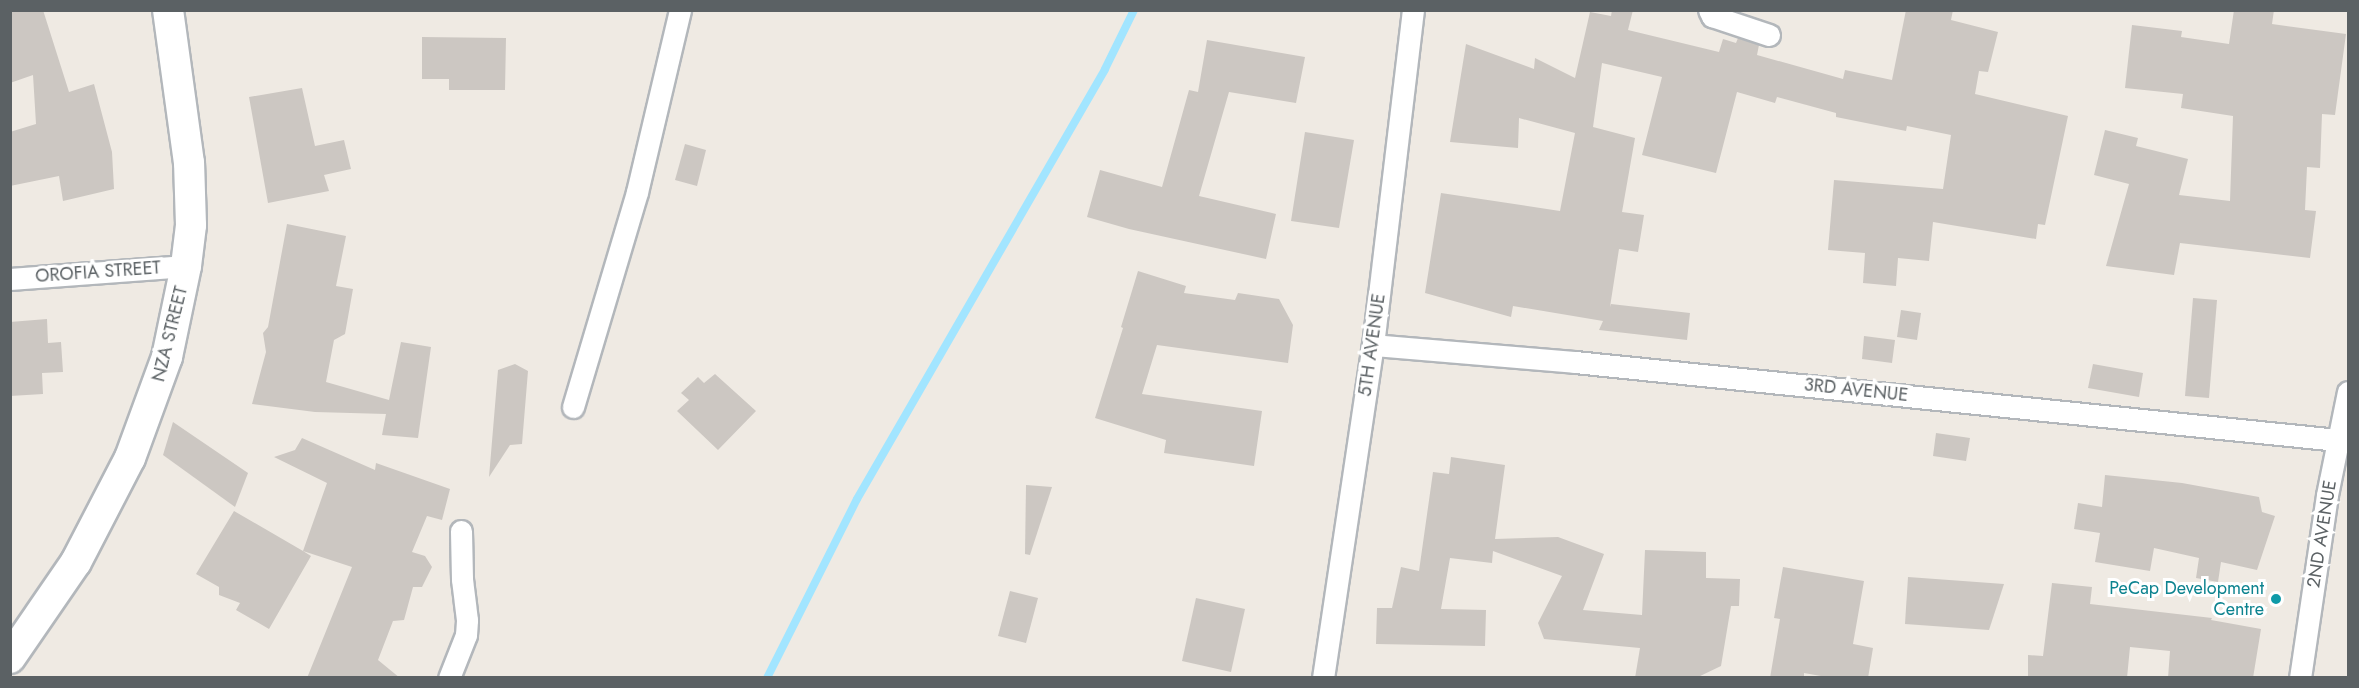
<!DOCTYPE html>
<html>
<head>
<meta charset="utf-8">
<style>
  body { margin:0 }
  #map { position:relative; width:2359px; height:688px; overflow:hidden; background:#efeae3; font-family:Jost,sans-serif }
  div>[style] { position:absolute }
  .stream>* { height:8px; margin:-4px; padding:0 4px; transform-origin:4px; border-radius:4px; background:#a2e5ff }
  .building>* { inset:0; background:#ccc7c2 }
  .roads { filter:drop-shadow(2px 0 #b3b7bb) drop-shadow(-2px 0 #b3b7bb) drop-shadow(0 2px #b3b7bb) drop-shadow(0 -2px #b3b7bb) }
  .street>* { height:21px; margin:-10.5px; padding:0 10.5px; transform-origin:10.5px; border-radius:10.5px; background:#fff }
  .secondary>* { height:30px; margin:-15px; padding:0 15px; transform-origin:15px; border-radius:15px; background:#fff }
  .dots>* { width:16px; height:16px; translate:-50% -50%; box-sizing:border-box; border:3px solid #fff; border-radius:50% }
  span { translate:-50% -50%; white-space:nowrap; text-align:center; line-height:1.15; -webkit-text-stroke:6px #fff; paint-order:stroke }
  .street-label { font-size:18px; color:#5b6164 }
  .culture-label { font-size:18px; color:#0d838f }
  .right { translate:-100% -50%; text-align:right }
  .frame { position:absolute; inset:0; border:12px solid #5b6164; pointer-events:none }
</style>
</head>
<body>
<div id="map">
  <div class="stream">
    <div style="left:767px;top:678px;width:200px;rotate:-63.3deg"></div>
    <div style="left:857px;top:499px;width:496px;rotate:-60deg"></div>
    <div style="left:1105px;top:69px;width:66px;rotate:-63.8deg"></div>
  </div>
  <div class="building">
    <div style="clip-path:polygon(10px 10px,43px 10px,69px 92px,94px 84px,112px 152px,114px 189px,63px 201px,59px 176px,10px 186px,10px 132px,36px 124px,33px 75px,10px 83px)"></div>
    <div style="clip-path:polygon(1612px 10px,1633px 10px,1628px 30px,1719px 52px,1723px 39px,1736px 43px,1738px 38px,1759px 45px,1757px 55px,1843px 79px,1845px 70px,1892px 80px,1906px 10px,1953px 10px,1951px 20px,1998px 32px,1988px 72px,1979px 71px,1975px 94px,2068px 116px,2045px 225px,2038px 224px,2036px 239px,1933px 222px,1929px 261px,1898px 258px,1896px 286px,1863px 283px,1865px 253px,1828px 250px,1834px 180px,1943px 189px,1951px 135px,1907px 126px,1906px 131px,1836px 117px,1836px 113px,1777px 97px,1775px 103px,1737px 92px,1716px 173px,1642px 155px,1662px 77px,1602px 63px,1593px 127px,1635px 138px,1622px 212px,1644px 215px,1638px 252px,1619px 249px,1610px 307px,1611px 304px,1690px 313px,1687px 340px,1599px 330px,1603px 321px,1513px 306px,1511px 317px,1425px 293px,1441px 193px,1560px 211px,1575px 133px,1519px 118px,1518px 148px,1450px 142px,1466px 44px,1534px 69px,1535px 58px,1575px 78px,1590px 12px,1611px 16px)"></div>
    <div style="clip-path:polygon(2234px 10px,2274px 10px,2272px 24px,2346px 34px,2335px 115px,2322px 114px,2320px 168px,2307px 167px,2305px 210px,2316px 211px,2310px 258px,2180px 243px,2174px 275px,2106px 266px,2129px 184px,2094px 175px,2105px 130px,2138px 138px,2136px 146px,2188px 159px,2179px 195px,2230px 201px,2233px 116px,2181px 108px,2183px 94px,2125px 88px,2132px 25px,2182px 31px,2181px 37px,2229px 44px)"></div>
    <div style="clip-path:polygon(422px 37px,506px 38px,505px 90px,449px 90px,449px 79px,422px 79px)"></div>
    <div style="clip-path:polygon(1207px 40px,1305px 57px,1296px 103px,1229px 92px,1199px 196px,1276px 214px,1266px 259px,1129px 229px,1087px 217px,1100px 170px,1162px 187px,1189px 90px,1198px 92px)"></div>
    <div style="clip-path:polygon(302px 88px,315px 146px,344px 140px,351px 169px,324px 175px,329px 191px,268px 203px,249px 97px)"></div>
    <div style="clip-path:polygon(1305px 132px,1354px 140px,1339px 228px,1291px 221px)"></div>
    <div style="clip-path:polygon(685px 144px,706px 150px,697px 186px,675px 180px)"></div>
    <div style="clip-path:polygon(287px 224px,346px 236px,336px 286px,353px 289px,345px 334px,334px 340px,326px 382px,389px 400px,401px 342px,431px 347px,418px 438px,382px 435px,386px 414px,315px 412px,252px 404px,266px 352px,263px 333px,268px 327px)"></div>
    <div style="clip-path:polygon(1138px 271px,1186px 286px,1184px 293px,1235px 300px,1238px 293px,1279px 299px,1293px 325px,1288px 363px,1157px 345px,1142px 394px,1262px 411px,1254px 466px,1164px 453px,1166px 440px,1095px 418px,1123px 328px,1121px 327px)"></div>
    <div style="clip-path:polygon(2193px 298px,2217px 300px,2209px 398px,2185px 396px)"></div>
    <div style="clip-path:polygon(1901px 310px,1921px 313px,1917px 340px,1897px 337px)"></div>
    <div style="clip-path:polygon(47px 319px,48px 343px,61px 342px,63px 372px,42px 373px,43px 394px,10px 396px,10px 322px)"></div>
    <div style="clip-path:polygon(1864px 336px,1895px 340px,1892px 363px,1862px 359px)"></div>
    <div style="clip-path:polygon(515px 364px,528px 371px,522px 444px,510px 445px,489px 477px,498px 370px)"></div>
    <div style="clip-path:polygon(2093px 364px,2143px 373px,2139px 397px,2088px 388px)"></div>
    <div style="clip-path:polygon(715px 374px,756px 411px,718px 450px,677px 411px,689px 400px,681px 393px,698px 377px,704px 383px)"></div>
    <div style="clip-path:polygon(173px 422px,248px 473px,235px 507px,163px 455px)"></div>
    <div style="clip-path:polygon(1936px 433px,1970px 438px,1966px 461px,1933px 456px)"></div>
    <div style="clip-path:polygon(302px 438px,375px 470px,376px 463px,450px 489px,442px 520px,427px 516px,412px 552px,425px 556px,432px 567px,422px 587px,413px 587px,404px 620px,393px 621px,378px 660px,400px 678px,307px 678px,352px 567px,303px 551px,311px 556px,269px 629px,236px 610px,240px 603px,219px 595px,219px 587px,196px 574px,234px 511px,303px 551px,327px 483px,274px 457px,295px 450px)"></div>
    <div style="clip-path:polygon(1451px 457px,1505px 465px,1495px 539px,1558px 537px,1604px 554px,1583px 610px,1642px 615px,1645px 550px,1706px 552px,1706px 578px,1740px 579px,1739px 606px,1731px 606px,1721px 666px,1696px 678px,1635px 678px,1640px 648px,1544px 639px,1538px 623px,1562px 576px,1493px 551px,1492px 563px,1450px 558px,1441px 609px,1486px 610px,1485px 646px,1376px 644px,1377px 608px,1392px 608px,1401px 567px,1419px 571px,1433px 472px,1449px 474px)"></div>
    <div style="clip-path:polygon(2105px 475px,2182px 483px,2259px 497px,2262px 512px,2275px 516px,2257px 570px,2221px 562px,2218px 582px,2196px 578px,2199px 558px,2154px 548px,2150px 571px,2095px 562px,2100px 533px,2074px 529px,2078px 503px,2102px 507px)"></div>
    <div style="clip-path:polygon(1026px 485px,1052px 487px,1030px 555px,1025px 554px)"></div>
    <div style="clip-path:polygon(1783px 567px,1864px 581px,1853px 644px,1873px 648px,1868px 678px,1832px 678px,1804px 673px,1804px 678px,1770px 678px,1780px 619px,1774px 618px)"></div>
    <div style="clip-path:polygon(1908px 577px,2004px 584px,1989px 630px,1905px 624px)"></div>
    <div style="clip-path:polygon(2052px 583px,2092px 587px,2090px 604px,2212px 618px,2211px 620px,2261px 629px,2253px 678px,2168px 678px,2170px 651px,2130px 647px,2127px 678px,2028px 678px,2028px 655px,2043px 656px)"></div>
    <div style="clip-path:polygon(1010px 591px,1038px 598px,1026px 643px,998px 636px)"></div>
    <div style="clip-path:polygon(1196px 598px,1245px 609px,1231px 672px,1182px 661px)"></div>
  </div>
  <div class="roads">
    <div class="street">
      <div style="left:1709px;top:10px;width:7px;rotate:63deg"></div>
      <div style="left:1712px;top:16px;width:60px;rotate:18.4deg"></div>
      <div style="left:10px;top:279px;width:176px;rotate:-4.2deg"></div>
      <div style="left:1373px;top:345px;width:203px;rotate:4.8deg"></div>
      <div style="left:1575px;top:362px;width:767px;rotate:5.84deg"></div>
      <div style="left:573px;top:407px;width:224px;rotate:-73.4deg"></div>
      <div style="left:637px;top:192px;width:187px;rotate:-76.7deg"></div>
      <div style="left:449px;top:678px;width:46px;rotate:-68.4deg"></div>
      <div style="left:466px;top:635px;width:15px;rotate:-86deg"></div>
      <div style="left:467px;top:620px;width:41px;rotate:-97deg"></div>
      <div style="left:462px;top:579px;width:48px;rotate:-91.2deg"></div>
      <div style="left:1323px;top:678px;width:337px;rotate:-81.5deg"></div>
      <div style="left:1373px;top:345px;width:337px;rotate:-83.2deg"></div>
      <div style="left:2300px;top:678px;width:185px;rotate:-81.6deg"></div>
      <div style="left:2327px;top:495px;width:105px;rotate:-78.5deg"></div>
    </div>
    <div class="secondary">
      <div style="left:10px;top:658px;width:116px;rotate:-55.5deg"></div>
      <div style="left:76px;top:562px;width:117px;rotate:-62.6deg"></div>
      <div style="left:130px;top:458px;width:108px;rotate:-69.9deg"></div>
      <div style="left:167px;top:357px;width:93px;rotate:-78.2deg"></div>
      <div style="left:186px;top:266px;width:41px;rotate:-83deg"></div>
      <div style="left:191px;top:225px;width:62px;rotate:-91.8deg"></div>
      <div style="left:189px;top:163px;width:154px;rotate:-97.8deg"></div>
    </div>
  </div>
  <div class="dots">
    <div style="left:2276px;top:599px;background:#0f9aa8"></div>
  </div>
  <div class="street-label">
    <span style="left:98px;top:272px;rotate:-4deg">OROFIA STREET</span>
    <span style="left:170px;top:334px;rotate:-76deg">NZA STREET</span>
    <span style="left:1372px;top:345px;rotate:-82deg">5TH AVENUE</span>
    <span style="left:1856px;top:390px;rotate:6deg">3RD AVENUE</span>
    <span style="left:2322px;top:534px;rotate:-81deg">2ND AVENUE</span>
  </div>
  <div class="culture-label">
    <span class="right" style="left:2264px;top:599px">PeCap Development<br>Centre</span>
  </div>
  <div class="frame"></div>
</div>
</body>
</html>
